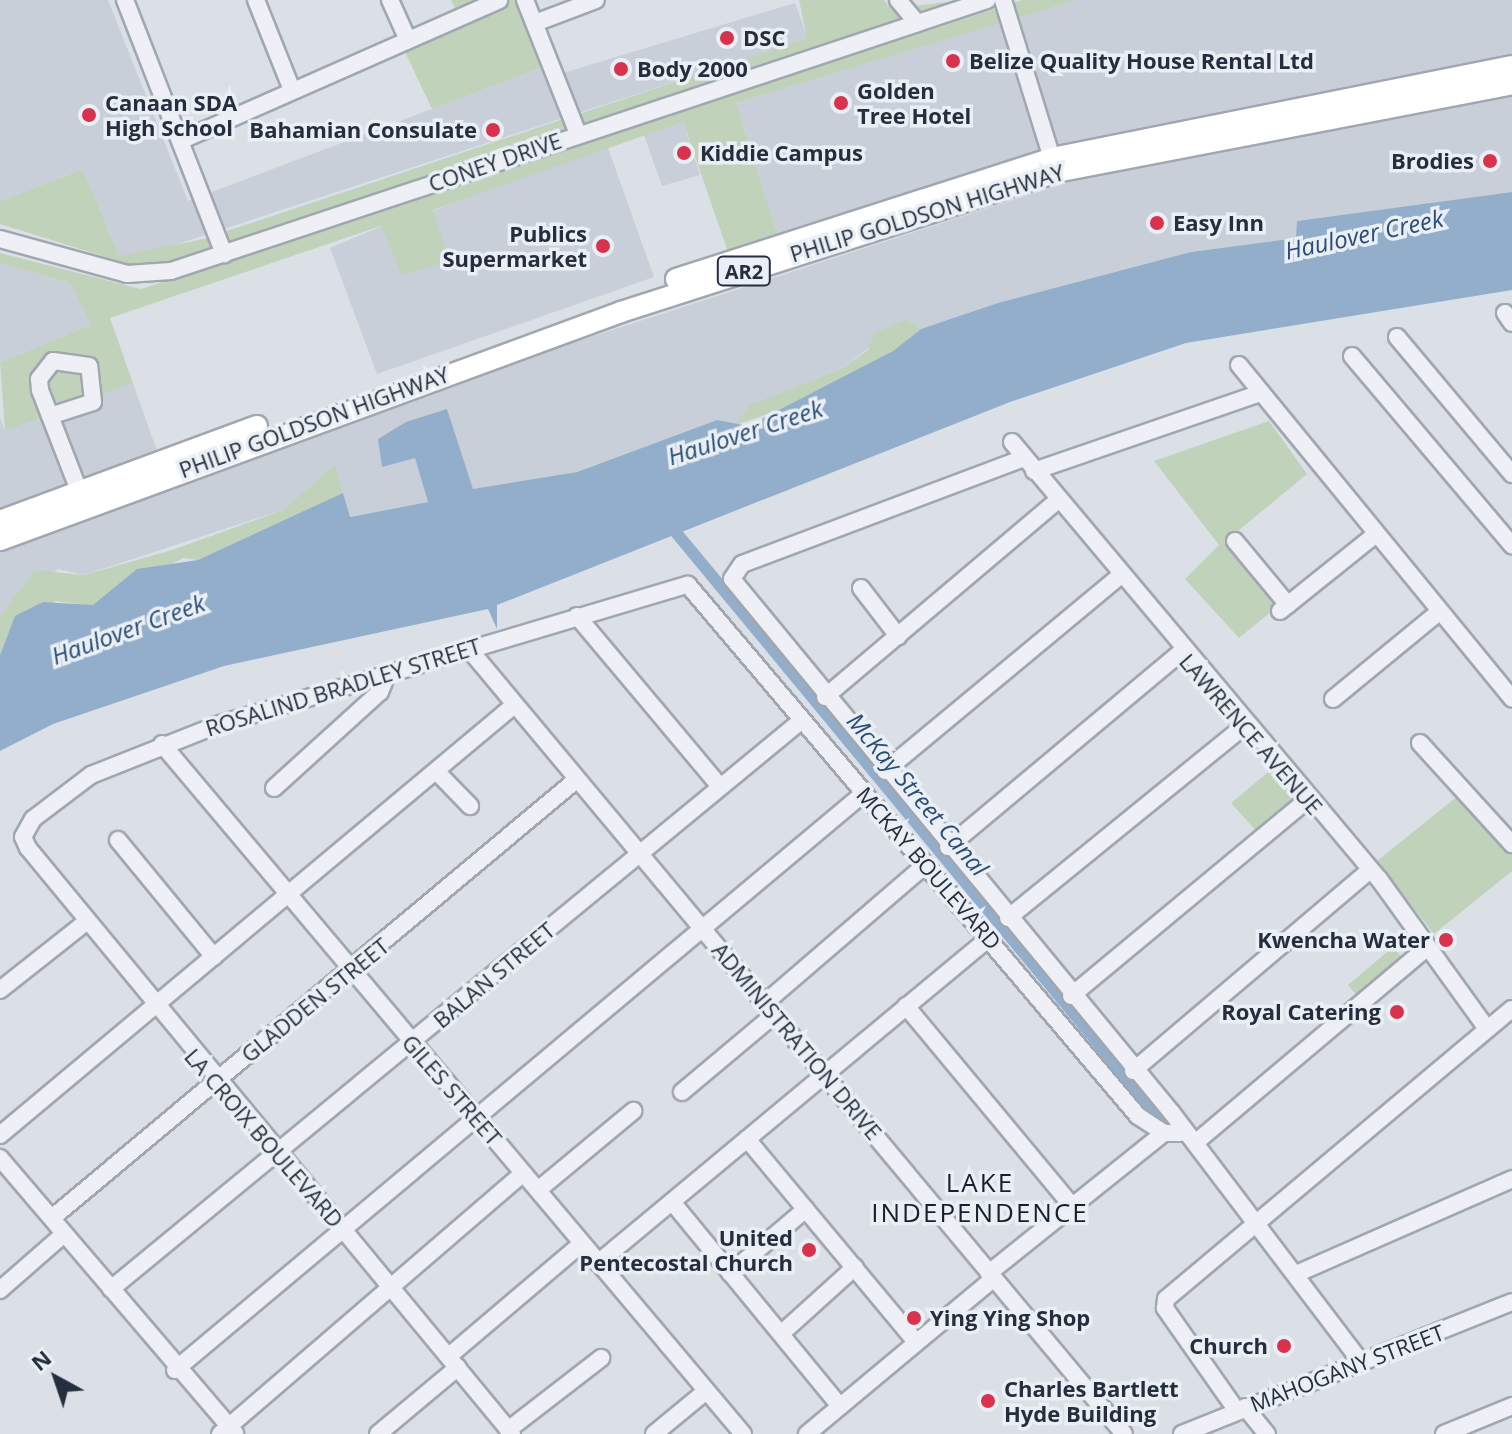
<!DOCTYPE html>
<html>
<head>
<meta charset="utf-8">
<style>
  body { margin:0 }
  #map { position:relative; width:1512px; height:1434px; overflow:hidden; background:#dbe0e7; font-family:"Open Sans",sans-serif }
  div>[style] { position:absolute }
  .built>* { inset:0; background:#c9cfd9 }
  .green>* { inset:0; background:#c1d2bb }
  .water>* { inset:0; background:#92aecb }
  .canal>* { height:12px; margin:-6px; padding:0 6px; transform-origin:6px; border-radius:6px; background:#92aecb }
  .roads { filter:drop-shadow(2px 0 #a0a7b1) drop-shadow(-2px 0 #a0a7b1) drop-shadow(0 2px #a0a7b1) drop-shadow(0 -2px #a0a7b1) }
  .minor>* { height:16px; margin:-8px; padding:0 8px; transform-origin:8px; border-radius:8px; background:#eef0f5 }
  .major>* { height:20px; margin:-10px; padding:0 10px; transform-origin:10px; border-radius:10px; background:#fff }
  .dots>* { width:22px; height:22px; translate:-50% -50%; box-sizing:border-box; border:4px solid #eaeff5; border-radius:50% }
  span { translate:-50% -50%; white-space:nowrap; text-align:center; line-height:1.15; -webkit-text-stroke:7px #eaeff5; paint-order:stroke }
  .shield-label span { padding:2px 6px; background:#eaeff5; border:2px solid; border-radius:6px; -webkit-text-stroke-width:0 }
  .shield-label { font-size:20px; color:#242e3e; font-weight:700 }
  .poi-label { font-size:22px; color:#242e3e; font-weight:700 }
  .left { translate:0 -50%; text-align:left }
  .right { translate:-100% -50%; text-align:right }
  .street-label { font-size:22px; color:#242e3e }
  .water-label { font-size:24px; color:#2b4d75; font-style:italic }
  .quarter-label { font-size:26px; color:#161f2e; letter-spacing:2px }
  .north { position:absolute; left:16px; top:1338px; width:80px; height:80px; -webkit-text-stroke:6px #eaeff5; paint-order:stroke; rotate:320deg; font-size:22px; font-weight:700; line-height:32px; text-align:center; color:#242e3e }
  .north::after { content:''; display:block; margin:auto; width:28px; height:36px; background:#242e3e; clip-path:polygon(50% 0,100% 100%,50% 72%,0 100%) }
</style>
</head>
<body>
<div id="map">
  <div class="built">
    <div style="clip-path:polygon(0 0,108px 0,188px 201px,546px 66px,550px 77px,795px 3px,808px 38px,138px 257px,119px 256px,83px 169px,0 201px)"></div>
    <div style="clip-path:polygon(1078px 0,1512px 0,1512px 61px,1072px 146px,778px 236px,736px 103px)"></div>
    <div style="clip-path:polygon(1512px 93px,1512px 192px,1298px 221px,1297px 238px,1191px 252px,921px 329px,907px 319px,841px 369px,750px 404px,733px 426px,717px 420px,576px 472px,473px 490px,447px 409px,415px 457px,428px 502px,349px 517px,335px 464px,283px 510px,84px 575px,58px 569px,0 616px,0 548px,492px 369px,1081px 178px)"></div>
    <div style="clip-path:polygon(683px 122px,700px 175px,662px 186px,644px 135px)"></div>
    <div style="clip-path:polygon(607px 145px,654px 277px,377px 374px,330px 248px,382px 226px,450px 261px,432px 211px)"></div>
    <div style="clip-path:polygon(0 263px,70px 283px,91px 325px,0 362px)"></div>
    <div style="clip-path:polygon(133px 383px,158px 454px,0 514px,0 418px,5px 430px)"></div>
  </div>
  <div class="green">
    <div style="clip-path:polygon(451px 0,520px 0,546px 66px,432px 109px,405px 52px,463px 27px)"></div>
    <div style="clip-path:polygon(799px 0,884px 0,891px 9px,963px 0,184px 259px,141px 268px,0 224px,0 201px,83px 169px,119px 256px,203px 239px,807px 38px)"></div>
    <div style="clip-path:polygon(1022px 0,1078px 0,736px 103px,778px 236px,728px 252px,683px 122px,433px 210px,450px 261px,402px 275px,381px 226px,110px 318px,133px 383px,5px 431px,0 362px,91px 325px,70px 283px,0 263px,0 253px,141px 289px)"></div>
    <div style="clip-path:polygon(907px 319px,921px 329px,893px 351px,793px 405px,733px 426px,750px 404px,841px 369px,868px 350px,874px 333px)"></div>
    <div style="clip-path:polygon(1269px 421px,1307px 474px,1227px 540px,1277px 607px,1239px 638px,1185px 579px,1219px 545px,1154px 461px)"></div>
    <div style="clip-path:polygon(335px 464px,343px 493px,259px 536px,198px 560px,183px 558px,93px 606px,56px 601px,9px 632px,0 655px,0 616px,35px 570px,84px 575px,172px 550px,283px 510px)"></div>
    <div style="clip-path:polygon(1272px 769px,1297px 799px,1258px 833px,1231px 803px)"></div>
    <div style="clip-path:polygon(1464px 791px,1512px 849px,1512px 871px,1434px 934px,1377px 861px)"></div>
    <div style="clip-path:polygon(1393px 947px,1406px 962px,1361px 1000px,1348px 985px)"></div>
  </div>
  <div class="water">
    <div style="clip-path:polygon(1512px 192px,1512px 290px,1186px 343px,1010px 402px,497px 605px,497px 629px,488px 609px,224px 666px,53px 724px,0 751px,0 655px,15px 616px,43px 602px,93px 605px,137px 569px,198px 560px,343px 493px,350px 517px,428px 502px,415px 458px,382px 467px,378px 439px,406px 422px,447px 409px,473px 489px,577px 472px,717px 420px,748px 426px,893px 351px,921px 329px,998px 303px,1191px 252px,1296px 238px,1297px 221px)"></div>
  </div>
  <div class="canal">
    <div style="left:669px;top:524px;width:772px;rotate:50.41deg"></div>
  </div>
  <div class="roads">
    <div class="minor">
      <div style="left:125px;top:0;width:273px;rotate:68.7deg"></div>
      <div style="left:256px;top:0;width:97px;rotate:68.2deg"></div>
      <div style="left:390px;top:0;width:44px;rotate:65.8deg"></div>
      <div style="left:525px;top:0;width:144px;rotate:68.4deg"></div>
      <div style="left:898px;top:0;width:26px;rotate:50deg"></div>
      <div style="left:1003px;top:0;width:165px;rotate:72.8deg"></div>
      <div style="left:535px;top:23px;width:65px;rotate:-20.7deg"></div>
      <div style="left:180px;top:141px;width:349px;rotate:-23.8deg"></div>
      <div style="left:0;top:239px;width:132px;rotate:15.4deg"></div>
      <div style="left:127px;top:274px;width:44px;rotate:-3.9deg"></div>
      <div style="left:171px;top:271px;width:860px;rotate:-18.37deg"></div>
      <div style="left:1505px;top:313px;width:12px;rotate:55deg"></div>
      <div style="left:1397px;top:337px;width:179px;rotate:50deg"></div>
      <div style="left:1352px;top:356px;width:248px;rotate:49.8deg"></div>
      <div style="left:1239px;top:365px;width:431px;rotate:50.7deg"></div>
      <div style="left:50px;top:416px;width:45px;rotate:-18deg"></div>
      <div style="left:93px;top:402px;width:36px;rotate:-96deg"></div>
      <div style="left:89px;top:366px;width:36px;rotate:-172deg"></div>
      <div style="left:53px;top:361px;width:23px;rotate:128deg"></div>
      <div style="left:39px;top:379px;width:11px;rotate:85deg"></div>
      <div style="left:40px;top:390px;width:110px;rotate:68.8deg"></div>
      <div style="left:1012px;top:442px;width:571px;rotate:49.98deg"></div>
      <div style="left:1379px;top:879px;width:185px;rotate:54.2deg"></div>
      <div style="left:1024px;top:458px;width:301px;rotate:159.4deg"></div>
      <div style="left:742px;top:564px;width:18px;rotate:124deg"></div>
      <div style="left:732px;top:579px;width:692px;rotate:50.51deg"></div>
      <div style="left:1172px;top:1113px;width:314px;rotate:52.8deg"></div>
      <div style="left:1034px;top:471px;width:240px;rotate:-19deg"></div>
      <div style="left:1235px;top:541px;width:83px;rotate:50.4deg"></div>
      <div style="left:861px;top:588px;width:61px;rotate:52.4deg"></div>
      <div style="left:1280px;top:611px;width:122px;rotate:-38.7deg"></div>
      <div style="left:577px;top:616px;width:221px;rotate:50deg"></div>
      <div style="left:469px;top:649px;width:1022px;rotate:50.16deg"></div>
      <div style="left:825px;top:697px;width:305px;rotate:-40.2deg"></div>
      <div style="left:1333px;top:699px;width:137px;rotate:-39.4deg"></div>
      <div style="left:1420px;top:743px;width:137px;rotate:47.7deg"></div>
      <div style="left:162px;top:744px;width:902px;rotate:49.9deg"></div>
      <div style="left:436px;top:771px;width:49px;rotate:45.8deg"></div>
      <div style="left:885px;top:771px;width:307px;rotate:-39.7deg"></div>
      <div style="left:274px;top:788px;width:143px;rotate:-42.2deg"></div>
      <div style="left:380px;top:692px;width:18px;rotate:-68deg"></div>
      <div style="left:118px;top:840px;width:151px;rotate:50.6deg"></div>
      <div style="left:948px;top:847px;width:304px;rotate:-39.9deg"></div>
      <div style="left:1008px;top:918px;width:304px;rotate:-39.1deg"></div>
      <div style="left:0;top:990px;width:110px;rotate:-38.3deg"></div>
      <div style="left:1071px;top:996px;width:307px;rotate:-39.7deg"></div>
      <div style="left:766px;top:1002px;width:210px;rotate:-40.7deg"></div>
      <div style="left:906px;top:1006px;width:261px;rotate:50.3deg"></div>
      <div style="left:1133px;top:1071px;width:311px;rotate:-40.3deg"></div>
      <div style="left:682px;top:1092px;width:121px;rotate:-40deg"></div>
      <div style="left:0;top:1135px;width:669px;rotate:-39.9deg"></div>
      <div style="left:747px;top:1139px;width:264px;rotate:50.2deg"></div>
      <div style="left:1195px;top:1143px;width:304px;rotate:-40.1deg"></div>
      <div style="left:0;top:1158px;width:362px;rotate:49.5deg"></div>
      <div style="left:538px;top:1190px;width:124px;rotate:-39.7deg"></div>
      <div style="left:673px;top:1203px;width:263px;rotate:50.6deg"></div>
      <div style="left:52px;top:1218px;width:683px;rotate:-39.89deg"></div>
      <div style="left:598px;top:1263px;width:508px;rotate:-39.73deg"></div>
      <div style="left:730px;top:1273px;width:99px;rotate:-40.1deg"></div>
      <div style="left:989px;top:1273px;width:224px;rotate:-38.7deg"></div>
      <div style="left:1296px;top:1274px;width:236px;rotate:-23.7deg"></div>
      <div style="left:111px;top:1289px;width:895px;rotate:-39.47deg"></div>
      <div style="left:0;top:1290px;width:85px;rotate:-41.2deg"></div>
      <div style="left:782px;top:1333px;width:98px;rotate:-42.1deg"></div>
      <div style="left:449px;top:1356px;width:172px;rotate:-40.3deg"></div>
      <div style="left:175px;top:1370px;width:899px;rotate:-39.94deg"></div>
      <div style="left:1245px;top:1407px;width:35px;rotate:51deg"></div>
      <div style="left:1237px;top:1411px;width:126px;rotate:-125deg"></div>
      <div style="left:1165px;top:1308px;width:9px;rotate:-84deg"></div>
      <div style="left:1166px;top:1299px;width:451px;rotate:-40deg"></div>
      <div style="left:508px;top:1430px;width:118px;rotate:-37.7deg"></div>
      <div style="left:220px;top:1434px;width:400px;rotate:-40.7deg"></div>
      <div style="left:378px;top:1434px;width:104px;rotate:-39.9deg"></div>
      <div style="left:512px;top:1434px;width:760px;rotate:-129.55deg"></div>
      <div style="left:28px;top:848px;width:12px;rotate:-114deg"></div>
      <div style="left:23px;top:837px;width:21px;rotate:-61deg"></div>
      <div style="left:33px;top:819px;width:73px;rotate:-37.2deg"></div>
      <div style="left:91px;top:775px;width:136px;rotate:-21.6deg"></div>
      <div style="left:217px;top:725px;width:491px;rotate:-16.6deg"></div>
      <div style="left:688px;top:585px;width:696px;rotate:49.72deg"></div>
      <div style="left:1138px;top:1116px;width:31px;rotate:33deg"></div>
      <div style="left:1164px;top:1133px;width:16px"></div>
      <div style="left:654px;top:1434px;width:66px;rotate:-39.5deg"></div>
      <div style="left:807px;top:1434px;width:242px;rotate:-39.8deg"></div>
      <div style="left:1182px;top:1434px;width:355px;rotate:-21.8deg"></div>
      <div style="left:1444px;top:1434px;width:74px;rotate:-22.4deg"></div>
    </div>
    <div class="major">
      <div style="left:676px;top:279px;width:395px;rotate:-17.8deg"></div>
      <div style="left:1052px;top:158px;width:469px;rotate:-11.3deg"></div>
      <div style="left:0;top:521px;width:274px;rotate:-20.3deg"></div>
      <div style="left:0;top:540px;width:662px;rotate:-20.16deg"></div>
      <div style="left:621px;top:312px;width:462px;rotate:-17.8deg"></div>
      <div style="left:1061px;top:171px;width:459px;rotate:-10.9deg"></div>
    </div>
  </div>
  <div class="dots">
    <div style="left:727px;top:38px;background:#d9324d"></div>
    <div style="left:953px;top:61px;background:#d9324d"></div>
    <div style="left:621px;top:69px;background:#d9324d"></div>
    <div style="left:841px;top:103px;background:#d9324d"></div>
    <div style="left:89px;top:115px;background:#d9324d"></div>
    <div style="left:493px;top:130px;background:#d9324d"></div>
    <div style="left:684px;top:153px;background:#d9324d"></div>
    <div style="left:1490px;top:161px;background:#d9324d"></div>
    <div style="left:1157px;top:223px;background:#d9324d"></div>
    <div style="left:603px;top:246px;background:#d9324d"></div>
    <div style="left:1446px;top:940px;background:#d9324d"></div>
    <div style="left:1397px;top:1012px;background:#d9324d"></div>
    <div style="left:809px;top:1250px;background:#d9324d"></div>
    <div style="left:914px;top:1318px;background:#d9324d"></div>
    <div style="left:1284px;top:1346px;background:#d9324d"></div>
    <div style="left:988px;top:1401px;background:#d9324d"></div>
  </div>
  <div class="shield-label">
    <span style="left:744px;top:271px">AR2</span>
  </div>
  <div class="poi-label">
    <span class="left" style="left:743px;top:38px">DSC</span>
    <span class="left" style="left:969px;top:61px">Belize Quality House Rental Ltd</span>
    <span class="left" style="left:637px;top:69px">Body 2000</span>
    <span class="left" style="left:857px;top:103px">Golden<br>Tree Hotel</span>
    <span class="left" style="left:105px;top:115px">Canaan SDA<br>High School</span>
    <span class="right" style="left:477px;top:130px">Bahamian Consulate</span>
    <span class="left" style="left:700px;top:153px">Kiddie Campus</span>
    <span class="right" style="left:1474px;top:161px">Brodies</span>
    <span class="left" style="left:1173px;top:223px">Easy Inn</span>
    <span class="right" style="left:587px;top:246px">Publics<br>Supermarket</span>
    <span class="right" style="left:1430px;top:940px">Kwencha Water</span>
    <span class="right" style="left:1381px;top:1012px">Royal Catering</span>
    <span class="right" style="left:793px;top:1250px">United<br>Pentecostal Church</span>
    <span class="left" style="left:930px;top:1318px">Ying Ying Shop</span>
    <span class="right" style="left:1268px;top:1346px">Church</span>
    <span class="left" style="left:1004px;top:1401px">Charles Bartlett<br>Hyde Building</span>
  </div>
  <div class="street-label">
    <span style="left:495px;top:162px;rotate:-19deg">CONEY DRIVE</span>
    <span style="left:927px;top:213px;rotate:-17deg">PHILIP GOLDSON HIGHWAY</span>
    <span style="left:314px;top:422px;rotate:-20deg">PHILIP GOLDSON HIGHWAY</span>
    <span style="left:343px;top:687px;rotate:-17deg">ROSALIND BRADLEY STREET</span>
    <span style="left:1251px;top:734px;rotate:49deg">LAWRENCE AVENUE</span>
    <span style="left:929px;top:868px;rotate:49deg">MCKAY BOULEVARD</span>
    <span style="left:494px;top:975px;rotate:-40deg">BALAN STREET</span>
    <span style="left:315px;top:1000px;rotate:-39deg">GLADDEN STREET</span>
    <span style="left:797px;top:1041px;rotate:50deg">ADMINISTRATION DRIVE</span>
    <span style="left:452px;top:1090px;rotate:49deg">GILES STREET</span>
    <span style="left:264px;top:1138px;rotate:49deg">LA CROIX BOULEVARD</span>
    <span style="left:1347px;top:1368px;rotate:-21deg">MAHOGANY STREET</span>
  </div>
  <div class="water-label">
    <span style="left:1364px;top:234px;rotate:-12deg">Haulover Creek</span>
    <span style="left:745px;top:432px;rotate:-18deg">Haulover Creek</span>
    <span style="left:128px;top:629px;rotate:-20deg">Haulover Creek</span>
    <span style="left:918px;top:794px;rotate:50deg">McKay Street Canal</span>
  </div>
  <div class="quarter-label">
    <span style="left:980px;top:1198px">LAKE<br>INDEPENDENCE</span>
  </div>
  <div class="north">N</div>
</div>
</body>
</html>
